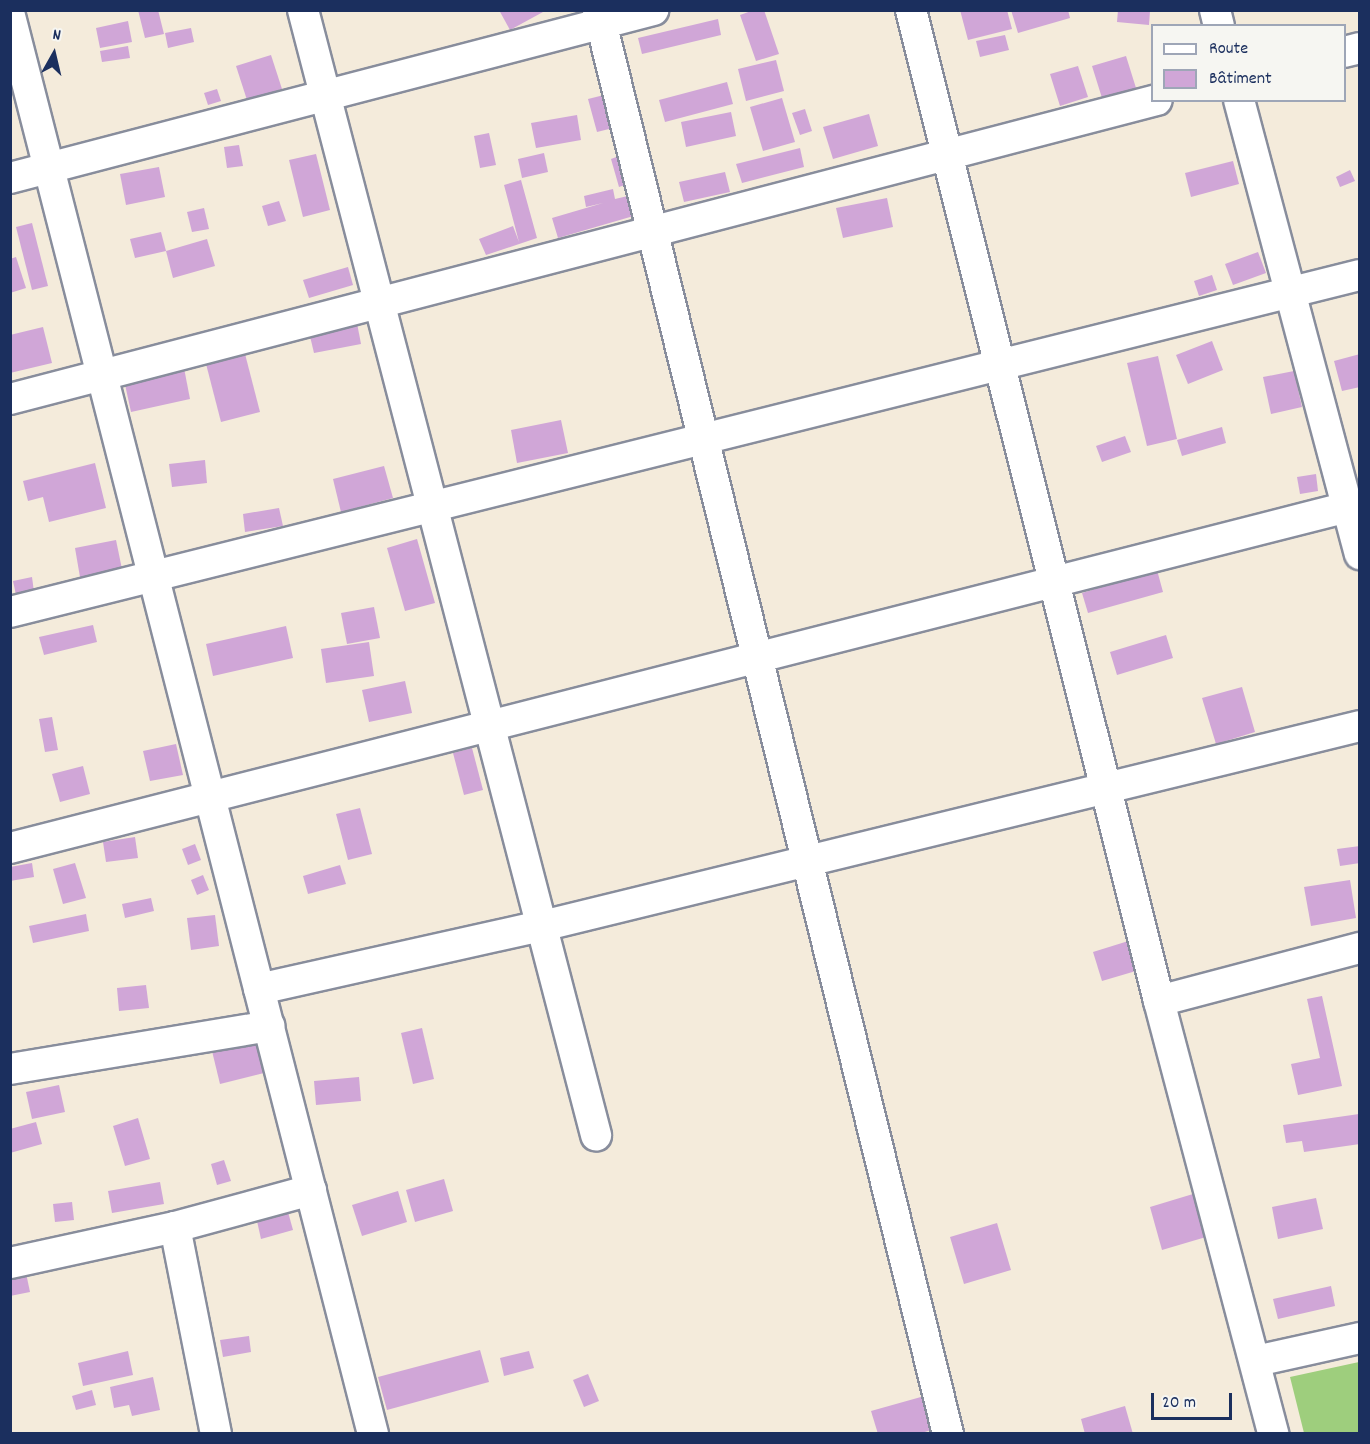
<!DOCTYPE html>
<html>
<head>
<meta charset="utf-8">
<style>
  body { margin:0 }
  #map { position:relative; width:1370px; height:1444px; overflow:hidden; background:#f4ebdb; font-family:Dekko,sans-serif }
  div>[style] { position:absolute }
  .green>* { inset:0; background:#9ece7d }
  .building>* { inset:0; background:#d0a6d7 }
  .roads { filter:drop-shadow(2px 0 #888d9c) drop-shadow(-2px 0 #888d9c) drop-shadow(0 2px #888d9c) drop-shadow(0 -2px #888d9c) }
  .minor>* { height:30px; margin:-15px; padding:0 15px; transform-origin:15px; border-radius:15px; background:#fff }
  span { translate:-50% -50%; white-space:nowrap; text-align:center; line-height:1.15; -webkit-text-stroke:4.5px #f6f6f2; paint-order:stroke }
  .frame { position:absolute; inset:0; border:12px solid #1b2f5e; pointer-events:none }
  .legend { position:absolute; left:1151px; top:24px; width:195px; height:78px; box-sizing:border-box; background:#f6f6f2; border:2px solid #9ea6b7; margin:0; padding:8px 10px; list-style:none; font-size:18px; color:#1b2f5e }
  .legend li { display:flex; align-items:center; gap:12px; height:30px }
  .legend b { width:30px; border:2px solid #9ea6b7 }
  .north { position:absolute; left:24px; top:24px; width:60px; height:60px; -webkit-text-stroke:4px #f6f6f2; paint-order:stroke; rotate:8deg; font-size:16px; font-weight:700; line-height:24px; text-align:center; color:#1b2f5e }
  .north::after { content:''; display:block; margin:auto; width:21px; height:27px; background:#1b2f5e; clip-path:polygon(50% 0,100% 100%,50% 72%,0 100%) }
  .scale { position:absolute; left:1151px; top:1393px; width:81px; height:27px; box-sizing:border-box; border:3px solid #1b2f5e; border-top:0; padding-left:8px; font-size:18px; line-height:21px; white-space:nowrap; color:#1b2f5e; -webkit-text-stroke:4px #f6f6f2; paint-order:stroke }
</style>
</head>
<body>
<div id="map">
  <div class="green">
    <div style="clip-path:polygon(1359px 1362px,1359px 1433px,1304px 1433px,1290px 1377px)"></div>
  </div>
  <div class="building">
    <div style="clip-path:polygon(138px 10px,158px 10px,164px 34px,145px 38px)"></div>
    <div style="clip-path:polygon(499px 10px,542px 10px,543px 12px,510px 30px)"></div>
    <div style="clip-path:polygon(754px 10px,764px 10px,779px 54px,756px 61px,740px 15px)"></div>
    <div style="clip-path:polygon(960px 10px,1007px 10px,1012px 29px,968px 40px)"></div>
    <div style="clip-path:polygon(1011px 10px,1068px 10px,1070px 18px,1018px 33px)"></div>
    <div style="clip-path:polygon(1118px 10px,1150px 11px,1149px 25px,1117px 22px)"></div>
    <div style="clip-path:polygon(718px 19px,721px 35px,642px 54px,638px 38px)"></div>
    <div style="clip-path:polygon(128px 21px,132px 42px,100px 48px,96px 28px)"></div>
    <div style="clip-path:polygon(191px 28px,194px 42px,168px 48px,165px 33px)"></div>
    <div style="clip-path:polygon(1005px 35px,1009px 50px,980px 57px,976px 41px)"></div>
    <div style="clip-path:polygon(128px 46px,130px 58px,102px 62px,100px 51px)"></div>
    <div style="clip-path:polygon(271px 55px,282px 89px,247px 100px,236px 66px)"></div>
    <div style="clip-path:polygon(1126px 56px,1136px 88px,1102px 98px,1092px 66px)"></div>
    <div style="clip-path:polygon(776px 60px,784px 91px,746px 101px,738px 69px)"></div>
    <div style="clip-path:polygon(1078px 66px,1088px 97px,1060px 106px,1050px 74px)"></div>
    <div style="clip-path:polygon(727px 82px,733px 104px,665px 122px,659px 100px)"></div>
    <div style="clip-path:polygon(217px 89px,221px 101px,208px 105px,204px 93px)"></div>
    <div style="clip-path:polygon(604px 95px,613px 128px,597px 132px,588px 99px)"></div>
    <div style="clip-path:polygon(782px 98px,795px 142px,763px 151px,750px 107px)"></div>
    <div style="clip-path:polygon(805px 109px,812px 131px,800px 135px,792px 113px)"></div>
    <div style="clip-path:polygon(731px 112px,736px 136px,686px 147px,681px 122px)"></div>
    <div style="clip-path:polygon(869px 114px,878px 146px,833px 159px,823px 127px)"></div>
    <div style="clip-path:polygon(577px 115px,581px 140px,536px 148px,531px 123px)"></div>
    <div style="clip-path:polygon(489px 133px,496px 165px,480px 168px,474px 136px)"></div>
    <div style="clip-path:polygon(239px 145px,243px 166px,227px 168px,224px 147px)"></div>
    <div style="clip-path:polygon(800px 148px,804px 167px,742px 183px,736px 164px)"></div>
    <div style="clip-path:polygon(544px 153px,548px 172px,522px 178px,518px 159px)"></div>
    <div style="clip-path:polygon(316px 154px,330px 210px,303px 217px,289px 160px)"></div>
    <div style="clip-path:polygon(619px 156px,628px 184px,619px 187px,611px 159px)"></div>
    <div style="clip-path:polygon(1233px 161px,1239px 184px,1191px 197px,1185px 173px)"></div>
    <div style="clip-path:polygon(159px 167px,165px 197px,126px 205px,120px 174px)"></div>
    <div style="clip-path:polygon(1350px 170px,1355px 181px,1340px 187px,1336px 177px)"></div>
    <div style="clip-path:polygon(725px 172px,730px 192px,684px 202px,679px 182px)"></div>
    <div style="clip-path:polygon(521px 180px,537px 238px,486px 255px,479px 239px,513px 226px,519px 242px,504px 185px)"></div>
    <div style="clip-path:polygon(613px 189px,615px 199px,632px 195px,637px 215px,558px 238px,552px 218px,603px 203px,586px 207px,584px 196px)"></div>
    <div style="clip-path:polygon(887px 198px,893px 227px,843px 238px,836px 208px)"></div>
    <div style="clip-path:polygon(279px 201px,286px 221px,268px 226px,262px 206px)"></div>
    <div style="clip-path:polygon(204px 208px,209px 229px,192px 232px,187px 212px)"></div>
    <div style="clip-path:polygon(32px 223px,48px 286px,32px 290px,16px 227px)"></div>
    <div style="clip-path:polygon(161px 232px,166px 251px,135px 258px,130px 239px)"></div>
    <div style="clip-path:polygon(207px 239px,215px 266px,173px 278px,166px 251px)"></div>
    <div style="clip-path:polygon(1258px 252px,1266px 273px,1233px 285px,1225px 264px)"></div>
    <div style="clip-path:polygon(16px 257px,26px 288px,10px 293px,10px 259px)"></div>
    <div style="clip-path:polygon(348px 267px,353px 285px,309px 298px,303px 280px)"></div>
    <div style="clip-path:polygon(1212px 275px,1217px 290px,1199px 296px,1194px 281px)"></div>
    <div style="clip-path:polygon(357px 323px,361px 344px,314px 353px,309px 332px)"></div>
    <div style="clip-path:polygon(43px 327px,52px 363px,10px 373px,10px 335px)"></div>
    <div style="clip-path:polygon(1212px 341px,1223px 370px,1188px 384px,1176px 355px)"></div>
    <div style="clip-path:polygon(244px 350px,260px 412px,221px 422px,205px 360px)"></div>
    <div style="clip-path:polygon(1360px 354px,1360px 387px,1342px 391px,1334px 361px)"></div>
    <div style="clip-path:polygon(1158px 356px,1177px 439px,1147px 446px,1127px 363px)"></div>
    <div style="clip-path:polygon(184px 368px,190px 399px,131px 412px,124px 380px)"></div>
    <div style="clip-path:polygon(1294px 371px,1302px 407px,1271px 414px,1263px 377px)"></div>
    <div style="clip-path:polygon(561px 420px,568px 453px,517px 463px,511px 430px)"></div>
    <div style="clip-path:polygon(1222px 427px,1226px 443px,1182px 456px,1177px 440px)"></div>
    <div style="clip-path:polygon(1125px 436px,1131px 452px,1102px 462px,1096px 446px)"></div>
    <div style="clip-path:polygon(205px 460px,207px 483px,172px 487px,169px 464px)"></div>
    <div style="clip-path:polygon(95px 463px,106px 508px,49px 522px,43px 497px,28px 501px,23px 481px)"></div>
    <div style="clip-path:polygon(384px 466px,393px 498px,341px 512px,333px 479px)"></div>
    <div style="clip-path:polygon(1316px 474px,1318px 491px,1300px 494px,1297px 477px)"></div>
    <div style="clip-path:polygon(279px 508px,283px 526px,245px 532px,243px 514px)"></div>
    <div style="clip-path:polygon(417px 539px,435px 603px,405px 611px,387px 548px)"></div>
    <div style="clip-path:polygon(116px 540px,123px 574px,81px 583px,75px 548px)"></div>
    <div style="clip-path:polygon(1157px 570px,1163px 592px,1088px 613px,1082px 593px)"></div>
    <div style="clip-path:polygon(32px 577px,34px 592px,16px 595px,13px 581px)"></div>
    <div style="clip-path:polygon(374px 607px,380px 638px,347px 644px,341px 613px)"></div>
    <div style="clip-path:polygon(93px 625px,97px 642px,44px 655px,39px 637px)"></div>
    <div style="clip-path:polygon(286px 626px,293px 658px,213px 676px,206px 644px)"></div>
    <div style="clip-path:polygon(1166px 635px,1173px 658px,1117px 675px,1110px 652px)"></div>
    <div style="clip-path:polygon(369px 642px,374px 676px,326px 683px,321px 649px)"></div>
    <div style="clip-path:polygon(405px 681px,412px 713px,369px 722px,362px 690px)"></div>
    <div style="clip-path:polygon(1242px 687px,1255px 732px,1216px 744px,1202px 698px)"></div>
    <div style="clip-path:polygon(52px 717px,58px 750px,45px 752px,39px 719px)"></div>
    <div style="clip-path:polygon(176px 744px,183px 775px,150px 781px,143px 751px)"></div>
    <div style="clip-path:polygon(472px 748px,483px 790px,464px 795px,453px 753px)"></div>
    <div style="clip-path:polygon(83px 766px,90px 794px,60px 802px,52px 774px)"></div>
    <div style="clip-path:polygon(360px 808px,372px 854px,348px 860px,336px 814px)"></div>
    <div style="clip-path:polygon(135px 837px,138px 858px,106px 862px,103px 842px)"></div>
    <div style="clip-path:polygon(195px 844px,201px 860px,188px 865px,182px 849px)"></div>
    <div style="clip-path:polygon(1360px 846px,1360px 863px,1340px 866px,1337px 849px)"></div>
    <div style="clip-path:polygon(32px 863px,34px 877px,10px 881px,10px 867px)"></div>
    <div style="clip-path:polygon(75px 863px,86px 898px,63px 904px,53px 869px)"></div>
    <div style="clip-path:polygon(340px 865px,346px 884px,308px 894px,303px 876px)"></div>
    <div style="clip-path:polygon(203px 875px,209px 890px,197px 895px,191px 880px)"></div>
    <div style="clip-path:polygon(1350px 880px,1356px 918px,1311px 926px,1304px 887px)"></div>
    <div style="clip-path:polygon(151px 898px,154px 911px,125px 918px,122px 904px)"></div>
    <div style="clip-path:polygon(86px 914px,89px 931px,33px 943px,29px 926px)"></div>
    <div style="clip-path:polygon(215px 915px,219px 946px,191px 950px,187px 918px)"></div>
    <div style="clip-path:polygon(1138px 938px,1146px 968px,1102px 981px,1093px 952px)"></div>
    <div style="clip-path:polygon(146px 985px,149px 1008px,119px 1011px,117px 988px)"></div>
    <div style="clip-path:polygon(1322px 996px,1342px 1086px,1298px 1095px,1291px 1064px,1320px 1058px,1307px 999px)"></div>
    <div style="clip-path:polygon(422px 1028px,434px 1079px,413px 1084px,401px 1033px)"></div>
    <div style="clip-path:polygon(255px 1039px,264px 1073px,220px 1084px,212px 1051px)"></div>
    <div style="clip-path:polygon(359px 1077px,361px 1101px,316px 1105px,314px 1081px)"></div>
    <div style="clip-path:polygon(59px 1085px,65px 1112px,32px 1119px,26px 1092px)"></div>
    <div style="clip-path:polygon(1359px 1114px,1360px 1144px,1304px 1152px,1302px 1141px,1286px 1143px,1283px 1125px)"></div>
    <div style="clip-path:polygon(138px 1118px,150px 1159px,125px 1166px,113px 1126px)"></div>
    <div style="clip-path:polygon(36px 1122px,42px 1144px,10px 1153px,10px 1129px)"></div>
    <div style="clip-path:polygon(224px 1160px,231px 1181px,217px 1185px,211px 1164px)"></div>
    <div style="clip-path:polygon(444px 1179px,453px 1211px,415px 1222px,406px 1190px)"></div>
    <div style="clip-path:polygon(160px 1182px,164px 1204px,112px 1213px,108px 1191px)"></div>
    <div style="clip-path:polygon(398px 1191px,407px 1222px,362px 1236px,352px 1205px)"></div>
    <div style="clip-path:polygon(1193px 1194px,1206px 1237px,1162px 1250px,1150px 1207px)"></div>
    <div style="clip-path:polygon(1316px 1198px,1323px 1229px,1278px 1239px,1272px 1207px)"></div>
    <div style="clip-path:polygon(72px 1202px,74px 1220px,55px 1222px,53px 1204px)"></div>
    <div style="clip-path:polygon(288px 1212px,293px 1230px,261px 1239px,257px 1221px)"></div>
    <div style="clip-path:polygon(997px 1223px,1011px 1270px,964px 1284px,950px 1237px)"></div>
    <div style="clip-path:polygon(26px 1273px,30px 1292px,10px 1296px,10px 1276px)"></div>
    <div style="clip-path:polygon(1331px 1286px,1335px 1306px,1278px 1319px,1273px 1299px)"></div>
    <div style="clip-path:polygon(249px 1336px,251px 1352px,223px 1357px,220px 1340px)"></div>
    <div style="clip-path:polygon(480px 1350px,489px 1382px,387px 1410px,378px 1377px)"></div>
    <div style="clip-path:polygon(128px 1351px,133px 1375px,83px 1386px,78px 1363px)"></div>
    <div style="clip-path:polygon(529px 1351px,534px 1368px,504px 1376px,500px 1358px)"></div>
    <div style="clip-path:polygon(588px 1374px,599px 1401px,584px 1407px,573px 1380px)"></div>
    <div style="clip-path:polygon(153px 1377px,160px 1410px,132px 1416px,129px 1405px,114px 1408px,110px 1387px)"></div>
    <div style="clip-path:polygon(92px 1390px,96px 1405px,76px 1410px,72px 1396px)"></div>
    <div style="clip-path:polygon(928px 1395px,938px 1428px,918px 1434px,878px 1434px,871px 1411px)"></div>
    <div style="clip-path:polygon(1125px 1406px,1133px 1434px,1085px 1434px,1081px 1419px)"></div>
  </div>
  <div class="roads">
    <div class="minor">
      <div style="left:303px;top:10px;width:1163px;rotate:75.4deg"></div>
      <div style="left:598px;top:10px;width:1466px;rotate:76.19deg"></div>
      <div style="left:911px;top:10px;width:1022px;rotate:75.95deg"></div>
      <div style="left:1159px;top:1001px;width:448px;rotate:75.2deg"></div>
      <div style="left:1215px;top:10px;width:16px;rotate:76deg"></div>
      <div style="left:10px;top:16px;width:1464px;rotate:75.64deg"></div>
      <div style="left:1344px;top:52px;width:16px;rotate:-14deg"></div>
      <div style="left:1239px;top:100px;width:470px;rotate:75.1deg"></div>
      <div style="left:10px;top:178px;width:665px;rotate:-14.64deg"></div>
      <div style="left:10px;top:399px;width:1185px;rotate:-14.61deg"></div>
      <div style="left:10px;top:612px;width:1391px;rotate:-14.02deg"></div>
      <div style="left:10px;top:848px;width:1393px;rotate:-14.3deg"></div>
      <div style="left:259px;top:989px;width:290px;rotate:-12.6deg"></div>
      <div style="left:542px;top:926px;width:842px;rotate:-13.74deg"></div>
      <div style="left:1159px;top:1001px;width:208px;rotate:-14.8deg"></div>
      <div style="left:10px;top:1069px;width:263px;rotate:-9.4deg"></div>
      <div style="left:175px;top:1227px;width:211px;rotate:78.8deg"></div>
      <div style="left:10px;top:1263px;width:169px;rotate:-12.3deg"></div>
      <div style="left:175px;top:1227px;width:141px;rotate:-15.2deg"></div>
      <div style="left:1256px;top:1361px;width:107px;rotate:-12.5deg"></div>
    </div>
  </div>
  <div class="frame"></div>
  <ul class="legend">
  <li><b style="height:8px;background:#fff"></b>Route</li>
  <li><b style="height:16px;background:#d0a6d7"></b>Bâtiment</li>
  </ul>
  <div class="north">N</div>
  <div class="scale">20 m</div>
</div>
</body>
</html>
